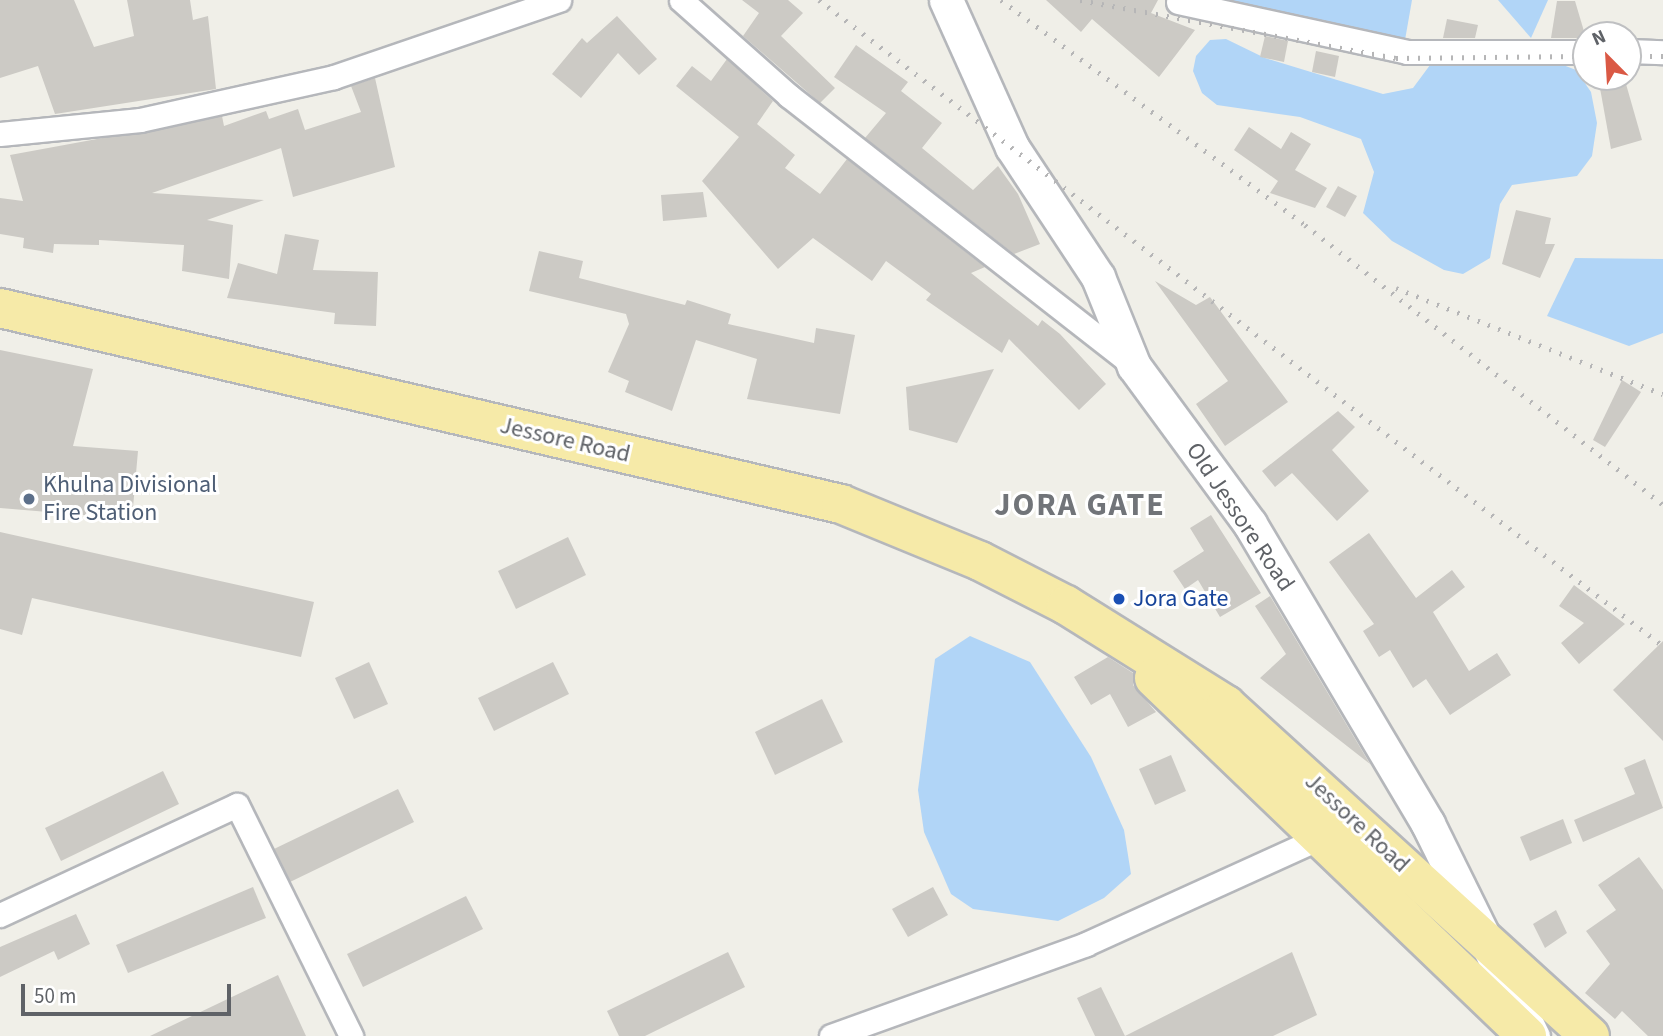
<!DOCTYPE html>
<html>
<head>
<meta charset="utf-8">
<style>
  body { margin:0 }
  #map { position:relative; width:1663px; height:1036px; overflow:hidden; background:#f0efe8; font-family:"Source Sans 3",sans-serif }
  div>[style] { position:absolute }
  .water>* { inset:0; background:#b1d5f7 }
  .building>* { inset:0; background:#cccac5 }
  .roads { filter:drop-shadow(2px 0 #b5b7bb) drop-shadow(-2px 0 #b5b7bb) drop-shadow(0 2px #b5b7bb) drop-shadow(0 -2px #b5b7bb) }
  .minor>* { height:23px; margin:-11.5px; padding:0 11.5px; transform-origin:11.5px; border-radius:11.5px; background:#fff }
  .secondary>* { height:33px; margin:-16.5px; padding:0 16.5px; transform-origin:16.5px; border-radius:16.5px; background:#fff }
  .trunk>* { height:38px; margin:-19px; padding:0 19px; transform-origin:19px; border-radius:19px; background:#f6eaa8 }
  .rail>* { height:5px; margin-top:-2.5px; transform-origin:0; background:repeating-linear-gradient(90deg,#b6b6b7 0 2px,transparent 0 11px) }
  .dots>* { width:19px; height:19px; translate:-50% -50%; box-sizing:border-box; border:4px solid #fff; border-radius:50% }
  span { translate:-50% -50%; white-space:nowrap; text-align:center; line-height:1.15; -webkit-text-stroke:6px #fff; paint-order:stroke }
  .street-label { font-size:24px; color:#5f6267 }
  .service-label { font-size:24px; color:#4e5e75 }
  .left { translate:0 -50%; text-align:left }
  .transit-label { font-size:24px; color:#164399 }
  .district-label { font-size:32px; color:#717479; font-weight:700; letter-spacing:2px }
  .north { position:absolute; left:1572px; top:21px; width:70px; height:70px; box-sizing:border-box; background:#fff; border:2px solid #bfc0c2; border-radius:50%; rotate:336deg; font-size:19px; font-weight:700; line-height:28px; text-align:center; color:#5f6267 }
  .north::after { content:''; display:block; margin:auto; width:24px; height:32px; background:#da5945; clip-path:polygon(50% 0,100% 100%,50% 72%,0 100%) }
  .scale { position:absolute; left:21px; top:984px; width:210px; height:32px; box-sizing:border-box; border:4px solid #5f6267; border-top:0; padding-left:9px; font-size:21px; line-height:24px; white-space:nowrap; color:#5f6267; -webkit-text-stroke:5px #fff; paint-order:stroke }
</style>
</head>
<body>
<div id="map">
  <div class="water">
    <div style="clip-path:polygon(1227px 0,1412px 0,1405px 40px)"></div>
    <div style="clip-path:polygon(1498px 0,1548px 0,1531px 38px)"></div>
    <div style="clip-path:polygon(1226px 39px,1265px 58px,1383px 94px,1413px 88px,1433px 61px,1558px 63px,1576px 70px,1591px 92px,1597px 123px,1592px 156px,1577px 176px,1512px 185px,1500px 204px,1490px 258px,1463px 274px,1444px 270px,1392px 241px,1363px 213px,1374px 172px,1361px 139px,1300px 117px,1217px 105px,1202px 93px,1193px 71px,1196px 56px,1210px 40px)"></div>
    <div style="clip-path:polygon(1575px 258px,1663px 259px,1663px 333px,1629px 346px,1547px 316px)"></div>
    <div style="clip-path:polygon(970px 636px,1030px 662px,1091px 757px,1124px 830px,1131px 874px,1104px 898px,1058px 921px,973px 909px,951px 894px,924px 832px,918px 790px,935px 659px)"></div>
  </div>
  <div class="building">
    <div style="clip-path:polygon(0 0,74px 0,94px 47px,134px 36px,127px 0,190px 0,193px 20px,208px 16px,216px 89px,55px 114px,38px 66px,0 78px)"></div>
    <div style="clip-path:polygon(742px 0,788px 0,803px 13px,781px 36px,835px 88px,820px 103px,743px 36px,759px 13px)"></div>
    <div style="clip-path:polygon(1046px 0,1158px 0,1151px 13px,1195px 30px,1159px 77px,1092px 19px,1081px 32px)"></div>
    <div style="clip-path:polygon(1557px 1px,1575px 1px,1586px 38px,1551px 38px)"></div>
    <div style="clip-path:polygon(617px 16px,657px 59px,639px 75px,618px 53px,581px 98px,552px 74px,582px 38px,587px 43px)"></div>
    <div style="clip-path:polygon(1447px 19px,1478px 25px,1475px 38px,1443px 38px)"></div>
    <div style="clip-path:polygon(1265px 36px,1288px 41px,1284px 62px,1260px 57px)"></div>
    <div style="clip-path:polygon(856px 45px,908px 82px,901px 91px,942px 123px,922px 148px,973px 190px,998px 166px,1018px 194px,1040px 244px,1014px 254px,865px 138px,886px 113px,834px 77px)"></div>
    <div style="clip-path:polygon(1316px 51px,1339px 56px,1335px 77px,1312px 72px)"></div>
    <div style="clip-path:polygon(727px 59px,773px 101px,757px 124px,795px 155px,785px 168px,820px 194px,847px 159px,985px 267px,971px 273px,1038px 326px,1042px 320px,1060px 334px,1106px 384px,1079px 410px,1009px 339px,1002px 353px,926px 300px,931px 294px,886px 261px,872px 281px,813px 238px,778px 269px,702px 181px,739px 137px,676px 86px,692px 66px,711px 81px)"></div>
    <div style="clip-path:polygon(1598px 77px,1624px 77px,1642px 140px,1611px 149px)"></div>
    <div style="clip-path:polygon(375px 78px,395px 167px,293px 197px,281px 148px,152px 193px,264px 200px,207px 220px,233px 225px,229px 279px,182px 271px,184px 245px,99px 240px,99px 245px,54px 244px,53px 253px,23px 248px,24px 238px,0 234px,0 198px,23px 201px,10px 155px,222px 116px,224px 126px,266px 111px,269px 119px,298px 109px,305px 130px,361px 112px,351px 86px)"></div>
    <div style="clip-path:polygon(1249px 127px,1281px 149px,1291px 132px,1311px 144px,1295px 170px,1327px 188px,1315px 208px,1270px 193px,1278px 181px,1234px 150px)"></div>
    <div style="clip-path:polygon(1338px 186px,1357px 196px,1345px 217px,1326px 207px)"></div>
    <div style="clip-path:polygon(703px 192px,707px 217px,663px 221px,661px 195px)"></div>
    <div style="clip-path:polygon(1516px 210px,1551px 218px,1545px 244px,1555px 244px,1540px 278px,1502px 264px)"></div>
    <div style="clip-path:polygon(285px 234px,319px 240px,313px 270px,378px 272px,376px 326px,334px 324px,335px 313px,227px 298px,238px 263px,277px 274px)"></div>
    <div style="clip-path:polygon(539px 251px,583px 261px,579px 278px,685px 305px,687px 300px,731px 314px,728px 324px,814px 343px,816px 328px,855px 335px,840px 414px,747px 399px,757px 359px,696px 340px,672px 411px,625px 392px,629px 381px,608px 372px,629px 324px,626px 314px,529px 291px)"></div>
    <div style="clip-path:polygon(1155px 281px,1196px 305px,1210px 297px,1288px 402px,1225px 446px,1196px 404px,1228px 381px)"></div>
    <div style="clip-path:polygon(0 350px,93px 369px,73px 446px,138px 451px,132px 519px,0 508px)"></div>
    <div style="clip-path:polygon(994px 369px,957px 443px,909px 430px,906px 387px)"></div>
    <div style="clip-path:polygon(1622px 380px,1641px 392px,1605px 447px,1593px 440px)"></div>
    <div style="clip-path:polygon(1338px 411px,1355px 427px,1332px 450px,1369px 491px,1337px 521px,1292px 473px,1275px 487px,1262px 471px)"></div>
    <div style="clip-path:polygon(1211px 515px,1261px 593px,1220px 617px,1198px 580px,1185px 589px,1173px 571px,1204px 551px,1190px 528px)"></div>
    <div style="clip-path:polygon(0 532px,314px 602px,301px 657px,32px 598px,22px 635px,0 629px)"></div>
    <div style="clip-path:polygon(1369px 533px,1416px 598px,1452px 570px,1465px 587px,1433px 612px,1469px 671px,1497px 653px,1511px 675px,1450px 715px,1426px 679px,1413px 688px,1390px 650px,1379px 657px,1363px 631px,1374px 624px,1329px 562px)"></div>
    <div style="clip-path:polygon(568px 537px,586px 575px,516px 609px,498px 571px)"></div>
    <div style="clip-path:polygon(1574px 585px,1625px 624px,1579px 664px,1561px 643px,1584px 623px,1559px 606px)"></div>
    <div style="clip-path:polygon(1270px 596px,1370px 764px,1260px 678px,1286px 654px,1255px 606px)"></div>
    <div style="clip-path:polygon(1663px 641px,1663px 741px,1613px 690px)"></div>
    <div style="clip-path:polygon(1108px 657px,1133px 673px,1133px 685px,1156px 712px,1128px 727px,1110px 694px,1091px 705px,1074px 677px)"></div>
    <div style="clip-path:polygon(369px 662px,388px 704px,354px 719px,335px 678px)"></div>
    <div style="clip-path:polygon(553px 662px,569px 694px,494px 731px,478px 698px)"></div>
    <div style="clip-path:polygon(822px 699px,843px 742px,775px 775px,755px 732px)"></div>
    <div style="clip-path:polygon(1171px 755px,1186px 791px,1155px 805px,1139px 769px)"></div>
    <div style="clip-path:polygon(1645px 759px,1663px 808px,1583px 842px,1574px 820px,1635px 794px,1624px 768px)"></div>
    <div style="clip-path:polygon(163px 771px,179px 804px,61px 861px,45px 828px)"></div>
    <div style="clip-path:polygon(398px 789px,414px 822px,290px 882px,274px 849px)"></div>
    <div style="clip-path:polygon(1563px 819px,1572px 843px,1530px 861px,1520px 837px)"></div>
    <div style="clip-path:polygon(1639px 857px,1663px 890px,1663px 1036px,1648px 1036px,1622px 1011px,1615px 1019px,1585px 993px,1610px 964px,1586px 931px,1616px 910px,1598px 885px)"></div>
    <div style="clip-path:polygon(253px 887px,266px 918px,128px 973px,116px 945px)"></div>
    <div style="clip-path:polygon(933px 887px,948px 915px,908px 937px,892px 909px)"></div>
    <div style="clip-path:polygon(466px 896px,483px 929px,363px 987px,347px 954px)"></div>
    <div style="clip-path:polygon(1556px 910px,1567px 933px,1545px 948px,1533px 924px)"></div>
    <div style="clip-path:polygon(76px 914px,90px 944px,58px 960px,54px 951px,0 977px,0 947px)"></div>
    <div style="clip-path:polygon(728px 952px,745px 987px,645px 1036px,619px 1036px,607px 1011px)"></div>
    <div style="clip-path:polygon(1292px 952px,1317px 1015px,1273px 1036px,1095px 1036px,1077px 998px,1101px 987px,1125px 1036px)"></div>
    <div style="clip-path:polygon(278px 975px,306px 1036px,150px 1036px)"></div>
  </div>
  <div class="roads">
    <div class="minor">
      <div style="left:681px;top:0;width:144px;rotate:41.6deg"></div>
      <div style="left:789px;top:96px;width:437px;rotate:38deg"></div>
      <div style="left:1178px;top:2px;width:234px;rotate:12.3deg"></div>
      <div style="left:1407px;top:52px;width:179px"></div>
      <div style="left:1628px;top:51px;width:35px;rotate:2deg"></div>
      <div style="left:0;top:134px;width:141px;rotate:-5.7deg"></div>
      <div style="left:140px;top:120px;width:199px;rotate:-12.5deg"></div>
      <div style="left:334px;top:77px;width:238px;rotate:-18.9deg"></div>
      <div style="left:0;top:915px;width:261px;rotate:-24.9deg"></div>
      <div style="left:237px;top:805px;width:258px;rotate:63.7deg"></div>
      <div style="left:831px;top:1036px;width:271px;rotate:-19.8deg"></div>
      <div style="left:1086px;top:944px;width:257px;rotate:-24.4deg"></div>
    </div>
    <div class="secondary">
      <div style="left:946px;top:0;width:161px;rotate:65.8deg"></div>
      <div style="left:1012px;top:147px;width:156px;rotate:56.5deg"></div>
      <div style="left:1098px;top:277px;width:96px;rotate:68deg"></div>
      <div style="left:1134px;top:366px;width:196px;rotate:53.7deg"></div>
      <div style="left:1250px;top:524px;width:349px;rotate:59.3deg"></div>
      <div style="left:1428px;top:824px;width:237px;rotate:63.7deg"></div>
    </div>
    <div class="trunk">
      <div style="left:0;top:308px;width:864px;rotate:13.12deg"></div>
      <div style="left:841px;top:504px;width:150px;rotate:22.3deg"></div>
      <div style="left:980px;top:561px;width:97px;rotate:27.1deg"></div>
      <div style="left:1066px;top:605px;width:189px;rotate:32deg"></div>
      <div style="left:1226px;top:705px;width:492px;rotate:42.3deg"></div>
      <div style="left:1154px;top:678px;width:517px;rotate:43.82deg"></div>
    </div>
  </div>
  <div class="rail">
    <div style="left:819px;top:0;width:1063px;rotate:37.43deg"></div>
    <div style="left:1001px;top:0;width:378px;rotate:36.5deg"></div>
    <div style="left:1305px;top:225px;width:454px;rotate:38deg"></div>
    <div style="left:1080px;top:0;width:321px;rotate:10.4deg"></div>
    <div style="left:1396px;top:58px;width:190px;rotate:-0.6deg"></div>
    <div style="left:1628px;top:56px;width:35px"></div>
    <div style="left:1396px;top:288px;width:287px;rotate:21.7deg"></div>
  </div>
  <div class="dots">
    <div style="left:29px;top:499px;background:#5c6f8a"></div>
    <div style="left:1119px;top:599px;background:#1a4fb4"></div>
  </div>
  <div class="street-label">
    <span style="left:565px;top:440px;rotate:13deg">Jessore Road</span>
    <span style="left:1240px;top:517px;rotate:56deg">Old Jessore Road</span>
    <span style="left:1357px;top:823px;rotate:43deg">Jessore Road</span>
  </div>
  <div class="service-label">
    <span class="left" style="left:43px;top:499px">Khulna Divisional<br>Fire Station</span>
  </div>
  <div class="transit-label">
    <span class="left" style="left:1133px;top:599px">Jora Gate</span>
  </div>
  <div class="district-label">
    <span style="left:1080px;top:505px">JORA GATE</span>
  </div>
  <div class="north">N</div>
  <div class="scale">50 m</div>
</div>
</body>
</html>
